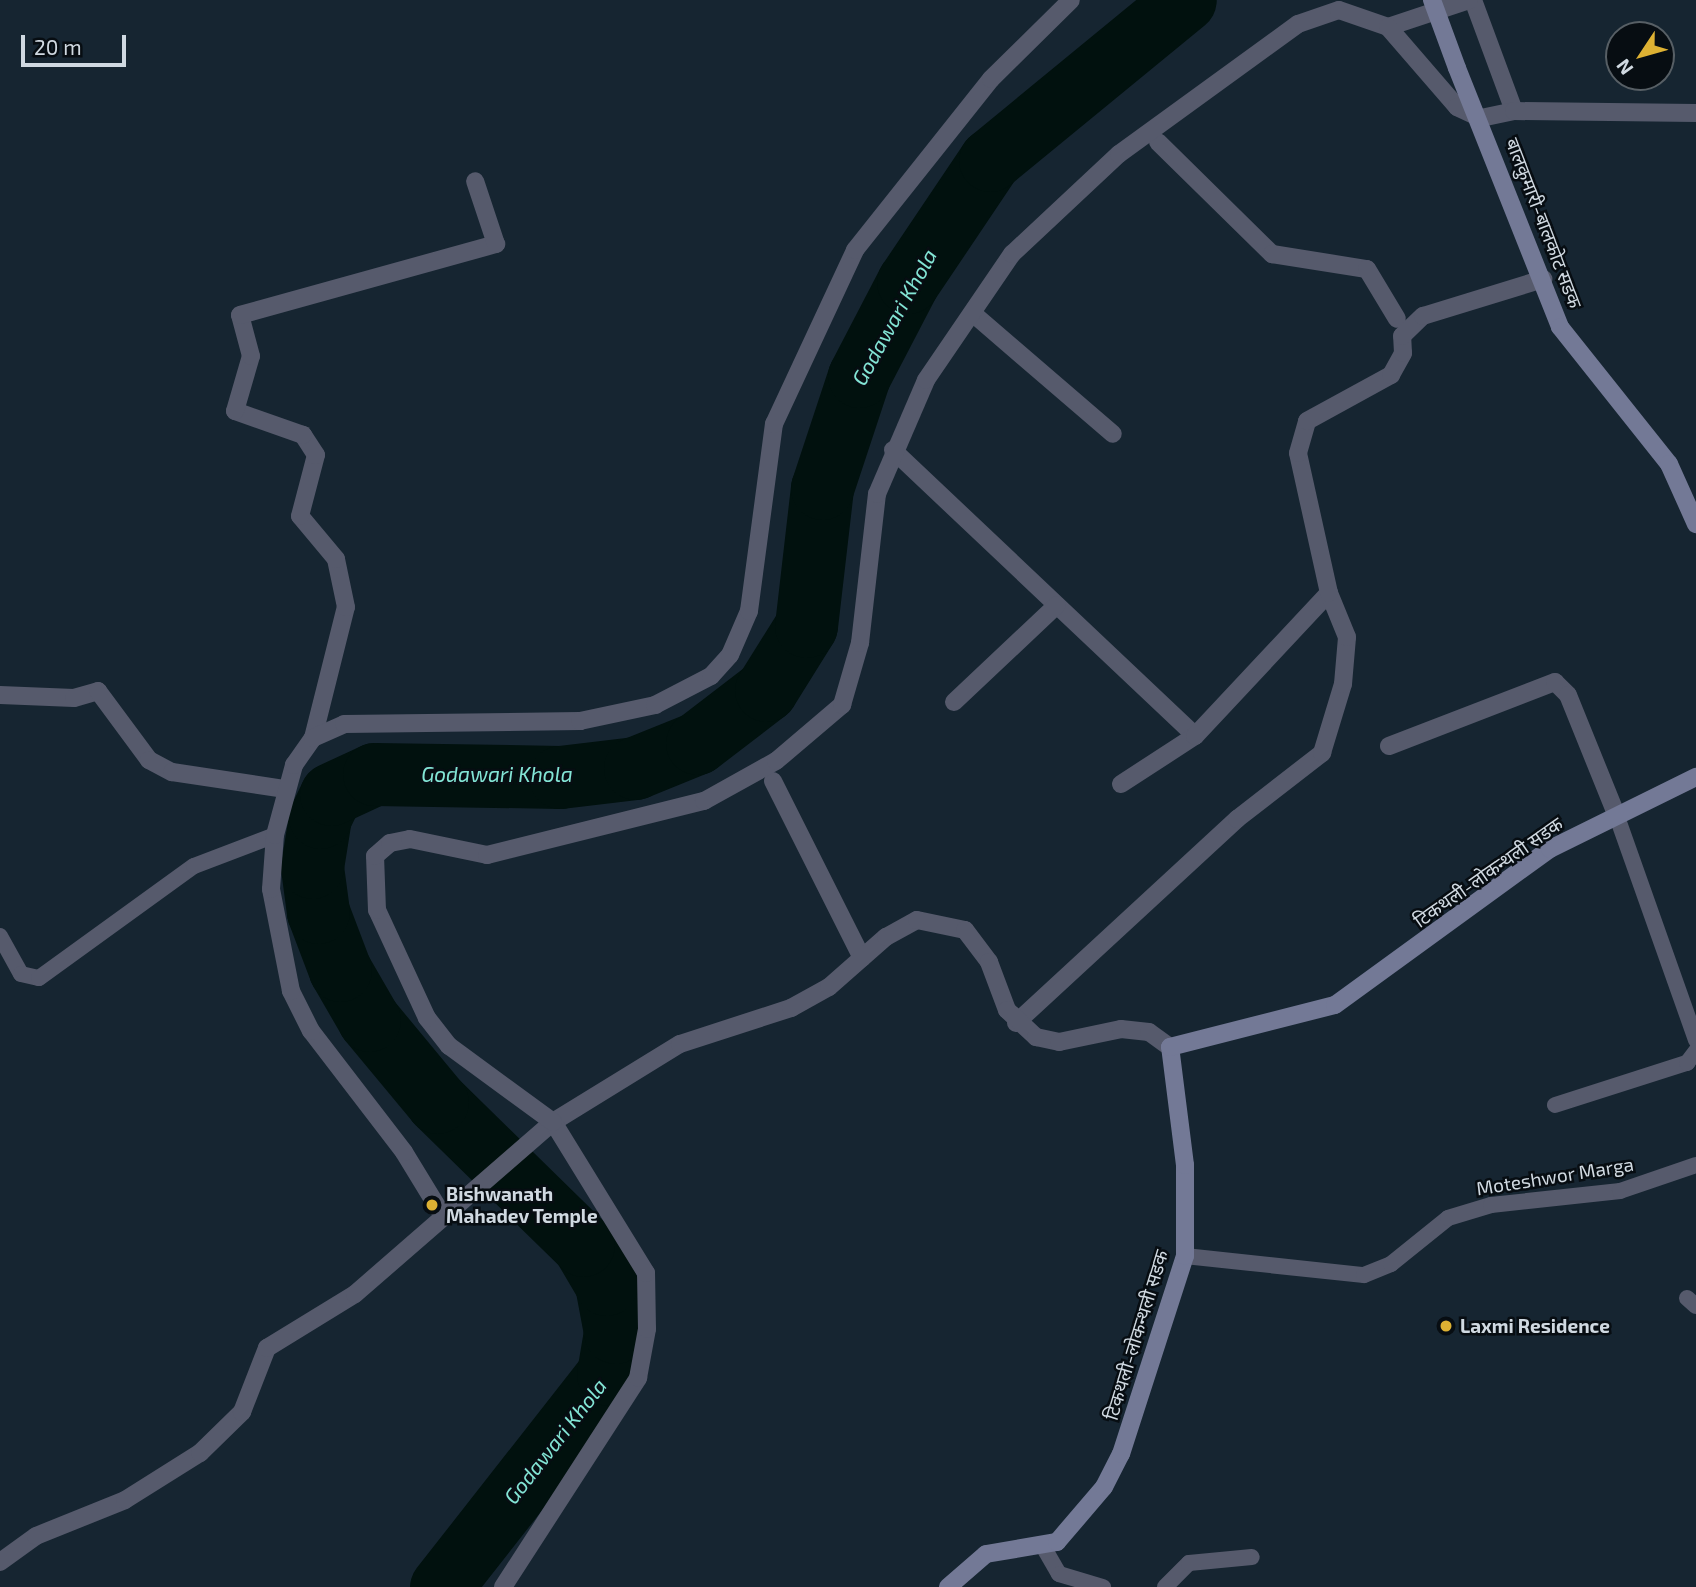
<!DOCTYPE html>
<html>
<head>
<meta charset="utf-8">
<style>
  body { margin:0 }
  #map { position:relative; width:1696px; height:1587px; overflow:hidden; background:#162531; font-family:"Exo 2","Noto Sans Devanagari",sans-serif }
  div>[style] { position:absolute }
  .river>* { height:63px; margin:-31.5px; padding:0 31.5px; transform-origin:31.5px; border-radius:31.5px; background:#01110e }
  .service>* { height:16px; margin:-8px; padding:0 8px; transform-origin:8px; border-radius:8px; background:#565a6c }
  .minor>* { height:18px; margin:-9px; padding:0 9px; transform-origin:9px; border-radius:9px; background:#565a6c }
  .secondary>* { height:18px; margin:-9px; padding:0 9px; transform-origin:9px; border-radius:9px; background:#737996 }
  .secondary-bridge>* { height:18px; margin:-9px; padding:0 9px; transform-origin:9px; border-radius:9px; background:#737996 }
  .dots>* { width:19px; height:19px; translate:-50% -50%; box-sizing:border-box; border:4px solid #070d12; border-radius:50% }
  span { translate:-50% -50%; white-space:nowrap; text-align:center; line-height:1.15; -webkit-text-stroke:5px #070d12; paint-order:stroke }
  .street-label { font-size:19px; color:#d0d9e1 }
  .poi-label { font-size:19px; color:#d0d9e1; font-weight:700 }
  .left { translate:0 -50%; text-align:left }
  .water-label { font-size:21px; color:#83e5d5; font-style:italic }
  .north { position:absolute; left:1605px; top:21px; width:70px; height:70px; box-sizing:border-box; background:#070d12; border:2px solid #575f65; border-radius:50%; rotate:234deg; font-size:19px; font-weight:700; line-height:28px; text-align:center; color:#d0d9e1 }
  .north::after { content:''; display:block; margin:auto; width:24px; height:32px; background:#ddb133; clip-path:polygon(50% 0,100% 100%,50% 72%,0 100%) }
  .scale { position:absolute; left:21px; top:35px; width:105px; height:32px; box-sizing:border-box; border:4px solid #d0d9e1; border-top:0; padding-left:9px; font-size:21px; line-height:24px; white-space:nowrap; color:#d0d9e1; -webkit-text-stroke:5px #070d12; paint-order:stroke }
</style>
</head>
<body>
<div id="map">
  <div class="river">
    <div style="left:441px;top:1587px;width:271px;rotate:-51.9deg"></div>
    <div style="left:608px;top:1374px;width:43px;rotate:-80.5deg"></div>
    <div style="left:615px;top:1332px;width:49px;rotate:-100.6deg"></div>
    <div style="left:606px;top:1284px;width:45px;rotate:-120.5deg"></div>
    <div style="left:583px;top:1245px;width:204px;rotate:-135.6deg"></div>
    <div style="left:437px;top:1102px;width:107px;rotate:-129.7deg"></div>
    <div style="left:369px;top:1020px;width:58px;rotate:-120.1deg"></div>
    <div style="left:340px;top:970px;width:62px;rotate:-110.8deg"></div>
    <div style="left:318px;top:912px;width:45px;rotate:-97.6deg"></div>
    <div style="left:312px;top:867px;width:51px;rotate:-80.9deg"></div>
    <div style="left:320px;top:817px;width:25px;rotate:-64deg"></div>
    <div style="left:331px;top:794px;width:47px;rotate:-24.9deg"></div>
    <div style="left:374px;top:774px;width:186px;rotate:0.9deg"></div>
    <div style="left:560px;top:777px;width:76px;rotate:-6.8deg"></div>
    <div style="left:635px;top:768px;width:67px;rotate:-22deg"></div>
    <div style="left:697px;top:743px;width:87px;rotate:-37.5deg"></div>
    <div style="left:766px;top:690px;width:75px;rotate:-58deg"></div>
    <div style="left:806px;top:626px;width:139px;rotate:-83.4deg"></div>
    <div style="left:822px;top:488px;width:118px;rotate:-71.7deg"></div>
    <div style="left:859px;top:376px;width:106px;rotate:-62.5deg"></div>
    <div style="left:908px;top:282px;width:147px;rotate:-56.1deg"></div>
    <div style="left:990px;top:160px;width:252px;rotate:-39.4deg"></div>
  </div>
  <div class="service">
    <div style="left:1616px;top:814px;width:240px;rotate:70.5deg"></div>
    <div style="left:0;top:936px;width:43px;rotate:61.1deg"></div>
    <div style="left:21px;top:974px;width:18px;rotate:13deg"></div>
    <div style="left:39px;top:978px;width:191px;rotate:-35.9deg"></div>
    <div style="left:194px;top:866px;width:87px;rotate:-20.9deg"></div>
    <div style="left:1555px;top:1105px;width:139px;rotate:-17.7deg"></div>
    <div style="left:1687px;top:1063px;width:15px;rotate:-53deg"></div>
    <div style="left:1185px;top:1256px;width:180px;rotate:6.1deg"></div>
    <div style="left:1364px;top:1275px;width:29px;rotate:-22deg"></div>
    <div style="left:1391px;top:1264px;width:73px;rotate:-38.9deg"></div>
    <div style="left:1448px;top:1218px;width:45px;rotate:-16.8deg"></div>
    <div style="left:1491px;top:1205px;width:130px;rotate:-6.2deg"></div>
    <div style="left:1620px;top:1191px;width:80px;rotate:-18.9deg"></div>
    <div style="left:1687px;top:1298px;width:12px;rotate:42deg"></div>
    <div style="left:1044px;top:1548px;width:30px;rotate:60deg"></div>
    <div style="left:1059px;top:1574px;width:46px;rotate:16.5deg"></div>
    <div style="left:1165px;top:1587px;width:34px;rotate:-45deg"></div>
    <div style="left:1189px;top:1563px;width:63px;rotate:-5.4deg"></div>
  </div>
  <div class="minor">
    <div style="left:1473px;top:0;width:118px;rotate:69.7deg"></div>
    <div style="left:1388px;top:27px;width:85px;rotate:-18.4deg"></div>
    <div style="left:1158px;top:142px;width:160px;rotate:44.5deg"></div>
    <div style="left:1272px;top:254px;width:96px;rotate:9deg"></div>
    <div style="left:1367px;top:269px;width:58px;rotate:59deg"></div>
    <div style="left:977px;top:317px;width:179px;rotate:40.7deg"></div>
    <div style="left:893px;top:450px;width:416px;rotate:43.4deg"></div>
    <div style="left:0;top:695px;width:74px;rotate:2.3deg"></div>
    <div style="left:74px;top:698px;width:25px;rotate:-16deg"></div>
    <div style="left:98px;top:691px;width:86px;rotate:53.5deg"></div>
    <div style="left:149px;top:760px;width:26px;rotate:28deg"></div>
    <div style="left:172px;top:772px;width:113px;rotate:8.6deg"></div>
    <div style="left:954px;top:702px;width:141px;rotate:-43.3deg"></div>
    <div style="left:313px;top:738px;width:135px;rotate:-75.9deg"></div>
    <div style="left:346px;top:607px;width:49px;rotate:-101.8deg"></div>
    <div style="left:336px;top:559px;width:56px;rotate:-129.9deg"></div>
    <div style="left:300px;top:516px;width:63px;rotate:-75.3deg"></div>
    <div style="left:316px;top:455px;width:24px;rotate:-123deg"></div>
    <div style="left:303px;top:435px;width:72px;rotate:-160.6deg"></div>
    <div style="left:235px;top:411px;width:57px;rotate:-73.8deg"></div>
    <div style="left:251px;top:356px;width:42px;rotate:-105deg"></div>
    <div style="left:240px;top:315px;width:266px;rotate:-15.5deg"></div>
    <div style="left:496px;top:244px;width:66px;rotate:-108.4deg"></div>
    <div style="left:1389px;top:746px;width:178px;rotate:-21.1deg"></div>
    <div style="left:1555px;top:682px;width:18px;rotate:45deg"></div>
    <div style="left:1568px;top:695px;width:128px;rotate:68deg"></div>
    <div style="left:773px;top:781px;width:198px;rotate:63.3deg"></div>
    <div style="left:1121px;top:784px;width:88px;rotate:-33deg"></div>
    <div style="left:1195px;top:736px;width:196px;rotate:-46.9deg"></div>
    <div style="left:1016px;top:1023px;width:301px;rotate:-42.7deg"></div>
    <div style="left:1237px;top:819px;width:108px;rotate:-37.8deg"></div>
    <div style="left:1322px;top:753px;width:72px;rotate:-73.1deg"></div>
    <div style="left:1343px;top:684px;width:47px;rotate:-85.1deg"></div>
    <div style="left:1347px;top:637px;width:48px;rotate:-112.2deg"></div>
    <div style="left:1329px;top:593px;width:143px;rotate:-102.5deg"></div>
    <div style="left:1298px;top:453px;width:33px;rotate:-74deg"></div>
    <div style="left:1307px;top:421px;width:96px;rotate:-28.7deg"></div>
    <div style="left:1391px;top:375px;width:25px;rotate:-61deg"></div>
    <div style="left:1403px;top:353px;width:17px;rotate:-93deg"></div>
    <div style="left:1402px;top:336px;width:29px;rotate:-44deg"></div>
    <div style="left:1423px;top:316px;width:126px;rotate:-17.1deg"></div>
    <div style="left:443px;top:1216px;width:75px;rotate:-121.4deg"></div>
    <div style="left:404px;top:1152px;width:153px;rotate:-127.5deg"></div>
    <div style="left:311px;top:1031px;width:45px;rotate:-116.6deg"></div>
    <div style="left:291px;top:991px;width:104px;rotate:-101.1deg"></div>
    <div style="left:271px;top:889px;width:54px;rotate:-85.8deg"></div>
    <div style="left:275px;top:835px;width:73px;rotate:-74.8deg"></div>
    <div style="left:294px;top:765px;width:33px;rotate:-55deg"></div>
    <div style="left:313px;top:738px;width:34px;rotate:-24deg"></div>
    <div style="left:344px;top:724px;width:236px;rotate:-0.7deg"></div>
    <div style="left:580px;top:721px;width:77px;rotate:-12deg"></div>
    <div style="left:655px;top:705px;width:63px;rotate:-27.4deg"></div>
    <div style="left:711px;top:676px;width:28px;rotate:-48deg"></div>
    <div style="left:730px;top:655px;width:48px;rotate:-66.6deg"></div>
    <div style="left:749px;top:611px;width:189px;rotate:-82.4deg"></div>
    <div style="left:774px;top:424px;width:192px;rotate:-65deg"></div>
    <div style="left:855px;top:250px;width:218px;rotate:-51.5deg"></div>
    <div style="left:991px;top:79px;width:112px;rotate:-44.6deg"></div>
    <div style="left:0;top:1562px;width:44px;rotate:-35.8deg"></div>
    <div style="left:36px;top:1536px;width:96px;rotate:-22deg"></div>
    <div style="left:125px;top:1500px;width:89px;rotate:-32.1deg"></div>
    <div style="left:200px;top:1453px;width:59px;rotate:-44.3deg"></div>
    <div style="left:242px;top:1412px;width:69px;rotate:-68.7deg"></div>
    <div style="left:267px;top:1348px;width:103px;rotate:-31.5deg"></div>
    <div style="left:355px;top:1294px;width:262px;rotate:-41deg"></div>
    <div style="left:553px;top:1122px;width:149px;rotate:-31.6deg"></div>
    <div style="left:680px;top:1044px;width:117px;rotate:-18deg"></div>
    <div style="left:791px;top:1008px;width:43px;rotate:-28.9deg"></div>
    <div style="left:829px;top:987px;width:76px;rotate:-41.3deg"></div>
    <div style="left:886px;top:937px;width:35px;rotate:-29deg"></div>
    <div style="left:917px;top:920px;width:49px;rotate:11.8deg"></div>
    <div style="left:965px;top:930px;width:40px;rotate:53deg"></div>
    <div style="left:989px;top:962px;width:51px;rotate:69.4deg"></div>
    <div style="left:1007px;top:1010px;width:40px;rotate:43deg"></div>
    <div style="left:1036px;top:1037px;width:24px;rotate:12deg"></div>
    <div style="left:1059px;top:1042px;width:63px;rotate:-11.8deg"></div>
    <div style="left:1121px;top:1029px;width:28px;rotate:6deg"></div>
    <div style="left:1149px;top:1032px;width:26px;rotate:36deg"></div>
    <div style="left:503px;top:1587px;width:249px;rotate:-57.1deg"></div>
    <div style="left:638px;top:1378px;width:50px;rotate:-79.6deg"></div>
    <div style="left:647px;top:1329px;width:56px;rotate:-91deg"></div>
    <div style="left:646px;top:1273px;width:177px;rotate:-121.6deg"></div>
    <div style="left:553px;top:1122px;width:129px;rotate:-143.8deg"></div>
    <div style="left:449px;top:1046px;width:36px;rotate:-128deg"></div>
    <div style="left:427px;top:1018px;width:119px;rotate:-114.8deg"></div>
    <div style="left:377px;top:910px;width:54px;rotate:-92.1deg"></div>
    <div style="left:375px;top:856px;width:20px;rotate:-41deg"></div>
    <div style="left:390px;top:843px;width:20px;rotate:-11deg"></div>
    <div style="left:410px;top:839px;width:79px;rotate:11.7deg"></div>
    <div style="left:487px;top:855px;width:224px;rotate:-14deg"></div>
    <div style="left:704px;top:801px;width:82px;rotate:-29.1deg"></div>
    <div style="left:776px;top:761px;width:87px;rotate:-40.3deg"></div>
    <div style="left:842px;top:705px;width:65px;rotate:-73.8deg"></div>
    <div style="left:860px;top:643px;width:150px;rotate:-83.5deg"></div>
    <div style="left:877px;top:494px;width:124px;rotate:-66.7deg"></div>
    <div style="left:926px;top:380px;width:153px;rotate:-55.7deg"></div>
    <div style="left:1012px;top:254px;width:146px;rotate:-43.1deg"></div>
    <div style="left:1119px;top:154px;width:221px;rotate:-36deg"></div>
    <div style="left:1298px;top:24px;width:43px;rotate:-18.9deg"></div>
    <div style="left:1339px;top:10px;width:52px;rotate:19.1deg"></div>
    <div style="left:1388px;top:27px;width:106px;rotate:49.2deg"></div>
    <div style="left:1457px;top:107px;width:26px;rotate:25deg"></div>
    <div style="left:1481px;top:118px;width:34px;rotate:-12deg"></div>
    <div style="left:1514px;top:111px;width:182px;rotate:0.6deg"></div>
  </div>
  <div class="secondary">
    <div style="left:1457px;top:68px;width:279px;rotate:68.3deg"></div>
    <div style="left:1560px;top:327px;width:175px;rotate:51.5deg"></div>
    <div style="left:1669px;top:464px;width:66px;rotate:65.8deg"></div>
    <div style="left:948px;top:1587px;width:50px;rotate:-41deg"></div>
    <div style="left:986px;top:1554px;width:72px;rotate:-9.6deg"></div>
    <div style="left:1057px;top:1542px;width:72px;rotate:-49.5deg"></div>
    <div style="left:1104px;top:1487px;width:37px;rotate:-63deg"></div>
    <div style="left:1121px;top:1454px;width:208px;rotate:-72.1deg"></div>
    <div style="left:1185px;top:1256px;width:91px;rotate:-90deg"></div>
    <div style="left:1185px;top:1165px;width:119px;rotate:-97.2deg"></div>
    <div style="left:1170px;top:1047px;width:170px;rotate:-14.3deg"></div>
    <div style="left:1335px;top:1005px;width:266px;rotate:-36deg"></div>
    <div style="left:1550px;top:849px;width:163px;rotate:-26.3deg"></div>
  </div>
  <div class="secondary-bridge">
    <div style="left:1432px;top:0;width:72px;rotate:69.8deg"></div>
  </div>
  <div class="dots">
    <div style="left:432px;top:1205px;background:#ddb133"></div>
    <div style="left:1446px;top:1326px;background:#ddb133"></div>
  </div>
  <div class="street-label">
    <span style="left:1544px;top:223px;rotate:69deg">बालकुमारी-बालकोट सडक</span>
    <span style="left:1488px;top:872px;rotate:-35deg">टिकथली-लोकन्थली सडक</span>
    <span style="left:1555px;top:1176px;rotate:-9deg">Moteshwor Marga</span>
    <span style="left:1136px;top:1335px;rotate:-73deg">टिकथली-लोकन्थली सडक</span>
  </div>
  <div class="poi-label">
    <span class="left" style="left:446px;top:1205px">Bishwanath<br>Mahadev Temple</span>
    <span class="left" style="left:1460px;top:1326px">Laxmi Residence</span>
  </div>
  <div class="water-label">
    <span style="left:894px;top:317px;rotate:-61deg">Godawari Khola</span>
    <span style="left:497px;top:774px">Godawari Khola</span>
    <span style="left:555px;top:1441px;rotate:-52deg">Godawari Khola</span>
  </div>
  <div class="north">N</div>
  <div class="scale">20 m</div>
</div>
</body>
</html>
